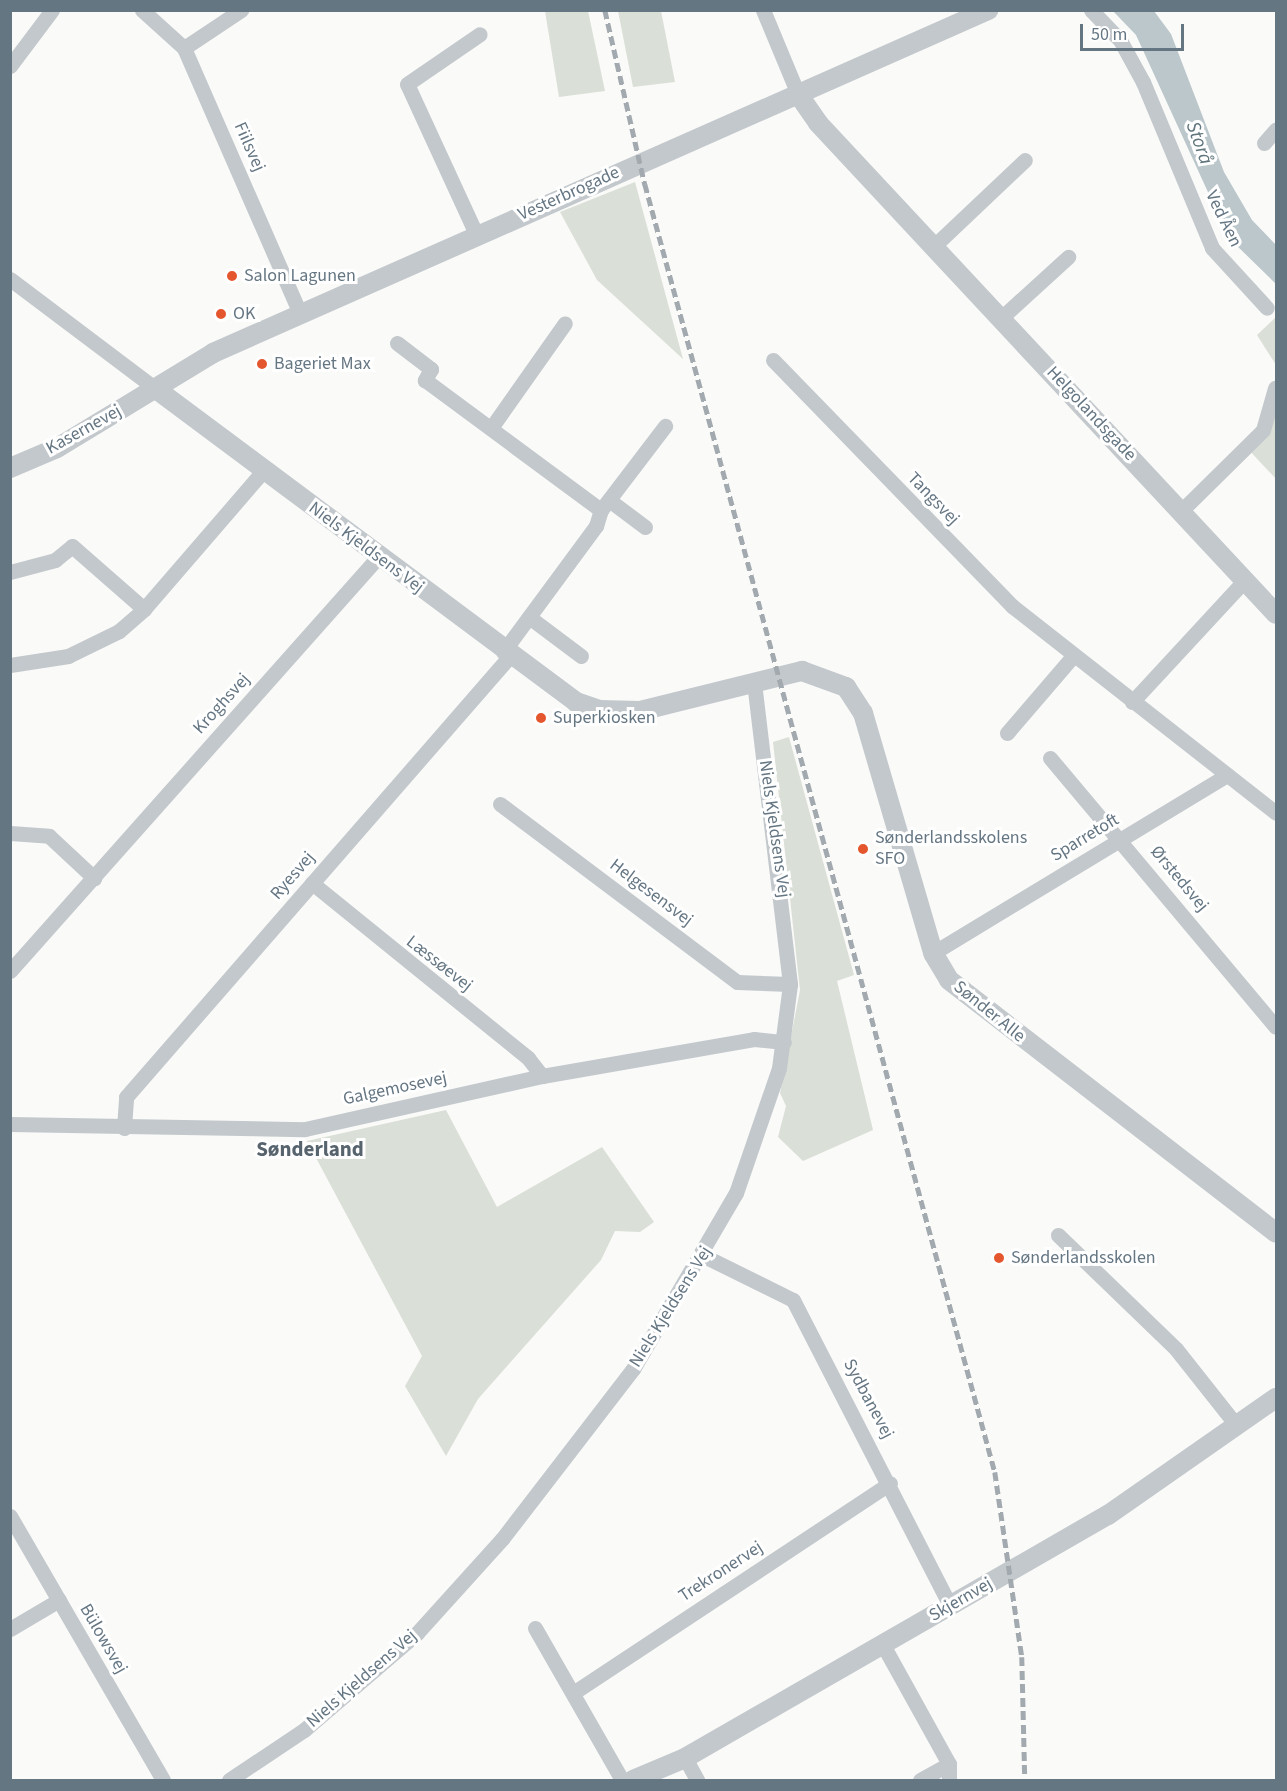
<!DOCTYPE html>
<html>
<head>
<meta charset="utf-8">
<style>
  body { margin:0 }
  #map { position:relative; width:1287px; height:1791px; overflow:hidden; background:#fafaf8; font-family:"Source Sans 3",sans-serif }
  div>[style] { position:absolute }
  .green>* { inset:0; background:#dadfd7 }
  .water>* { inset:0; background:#bbc7cb }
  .minor>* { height:15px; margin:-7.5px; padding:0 7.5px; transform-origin:7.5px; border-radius:7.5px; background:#c3c8cc }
  .tertiary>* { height:20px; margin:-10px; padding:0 10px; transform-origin:10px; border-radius:10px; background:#c3c8cc }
  .rail>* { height:4.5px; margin-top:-2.25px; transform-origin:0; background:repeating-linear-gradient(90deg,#a2aab0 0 9px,transparent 0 13.5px) }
  .dots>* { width:16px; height:16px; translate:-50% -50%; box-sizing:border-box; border:3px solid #fff; border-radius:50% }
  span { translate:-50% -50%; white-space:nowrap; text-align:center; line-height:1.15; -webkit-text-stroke:6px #fff; paint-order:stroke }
  .street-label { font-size:18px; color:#657683 }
  .poi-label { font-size:18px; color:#657683 }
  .left { translate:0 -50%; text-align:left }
  .water-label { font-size:20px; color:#60757c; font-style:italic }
  .quarter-label { font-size:21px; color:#57646e; font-weight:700 }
  .frame { position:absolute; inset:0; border:12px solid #657683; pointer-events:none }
  .scale { position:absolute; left:1080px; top:24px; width:104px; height:27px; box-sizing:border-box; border:3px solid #657683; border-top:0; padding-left:8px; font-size:18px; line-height:21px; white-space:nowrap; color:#657683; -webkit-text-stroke:4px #fff; paint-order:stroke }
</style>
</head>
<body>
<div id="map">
  <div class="green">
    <div style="clip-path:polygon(545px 11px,588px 11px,605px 91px,559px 97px)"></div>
    <div style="clip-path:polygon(618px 11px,661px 11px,675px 82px,633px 87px)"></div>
    <div style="clip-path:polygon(635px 182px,683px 359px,597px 280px,560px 212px)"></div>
    <div style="clip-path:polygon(1276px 317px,1276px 365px,1257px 335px)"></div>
    <div style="clip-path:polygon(1276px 410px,1276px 479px,1247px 448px)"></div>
    <div style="clip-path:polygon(789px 737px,854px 975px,837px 981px,873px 1130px,803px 1161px,778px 1137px,786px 1106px,780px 1093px,800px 990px,773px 742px)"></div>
    <div style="clip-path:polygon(446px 1110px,497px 1207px,602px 1147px,654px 1222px,640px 1232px,615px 1231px,601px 1260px,478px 1399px,446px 1456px,405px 1386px,422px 1356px,307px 1141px)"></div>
  </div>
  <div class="water">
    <div style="clip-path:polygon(1113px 11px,1154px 11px,1171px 34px,1224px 172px,1252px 220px,1276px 245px,1276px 284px,1229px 238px,1136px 35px)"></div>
  </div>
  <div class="minor">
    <div style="left:142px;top:10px;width:57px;rotate:42.1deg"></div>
    <div style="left:184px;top:48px;width:289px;rotate:66.4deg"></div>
    <div style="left:763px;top:10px;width:91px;rotate:67.4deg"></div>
    <div style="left:1091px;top:10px;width:42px;rotate:46deg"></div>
    <div style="left:1120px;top:40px;width:48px;rotate:61.3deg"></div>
    <div style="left:1143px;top:82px;width:180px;rotate:67.4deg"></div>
    <div style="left:1212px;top:248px;width:81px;rotate:47.5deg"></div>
    <div style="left:184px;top:48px;width:69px;rotate:-33.7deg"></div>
    <div style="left:10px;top:66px;width:70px;rotate:-53.1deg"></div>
    <div style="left:1264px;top:143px;width:18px;rotate:-49deg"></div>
    <div style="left:477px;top:236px;width:167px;rotate:-114.7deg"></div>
    <div style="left:407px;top:84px;width:88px;rotate:-34.4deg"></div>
    <div style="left:934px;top:246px;width:125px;rotate:-43.4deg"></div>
    <div style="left:10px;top:279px;width:183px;rotate:37deg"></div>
    <div style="left:1001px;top:318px;width:91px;rotate:-42.3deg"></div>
    <div style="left:397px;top:343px;width:43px;rotate:37.4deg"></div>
    <div style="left:431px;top:369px;width:13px;rotate:119deg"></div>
    <div style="left:425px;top:380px;width:219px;rotate:36.5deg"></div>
    <div style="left:601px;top:510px;width:106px;rotate:-52.7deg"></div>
    <div style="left:773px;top:360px;width:343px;rotate:45.8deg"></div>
    <div style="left:1012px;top:606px;width:335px;rotate:38.1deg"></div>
    <div style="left:491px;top:428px;width:128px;rotate:-54.8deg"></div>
    <div style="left:609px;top:500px;width:45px;rotate:36.9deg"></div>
    <div style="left:1181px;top:511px;width:115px;rotate:-44.6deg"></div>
    <div style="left:1263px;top:430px;width:44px;rotate:-74.1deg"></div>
    <div style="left:10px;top:572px;width:47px;rotate:-14.9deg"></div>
    <div style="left:55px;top:560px;width:22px;rotate:-39deg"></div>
    <div style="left:72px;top:546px;width:96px;rotate:41.2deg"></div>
    <div style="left:529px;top:617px;width:65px;rotate:36.9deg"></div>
    <div style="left:503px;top:652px;width:157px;rotate:-53.6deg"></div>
    <div style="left:596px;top:526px;width:17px;rotate:-73deg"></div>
    <div style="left:10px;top:665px;width:59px;rotate:-8.8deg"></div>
    <div style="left:68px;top:656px;width:57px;rotate:-26.1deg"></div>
    <div style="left:119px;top:631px;width:33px;rotate:-41deg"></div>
    <div style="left:144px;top:609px;width:182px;rotate:-49.2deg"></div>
    <div style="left:1132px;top:702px;width:166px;rotate:-47.2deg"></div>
    <div style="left:1007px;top:733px;width:101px;rotate:-49.4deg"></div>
    <div style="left:1050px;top:758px;width:351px;rotate:50deg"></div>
    <div style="left:500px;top:804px;width:296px;rotate:36.9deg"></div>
    <div style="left:737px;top:982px;width:53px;rotate:2.2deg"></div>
    <div style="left:10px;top:833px;width:39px;rotate:4deg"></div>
    <div style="left:49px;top:836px;width:62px;rotate:43deg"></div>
    <div style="left:312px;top:883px;width:278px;rotate:39deg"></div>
    <div style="left:528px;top:1058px;width:23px;rotate:52deg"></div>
    <div style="left:933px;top:953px;width:344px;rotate:-31.2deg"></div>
    <div style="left:10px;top:971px;width:555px;rotate:-48.36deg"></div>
    <div style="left:10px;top:1124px;width:295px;rotate:1deg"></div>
    <div style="left:305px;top:1129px;width:243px;rotate:-12.6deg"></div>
    <div style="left:542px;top:1076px;width:215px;rotate:-9.9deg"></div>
    <div style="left:754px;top:1039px;width:30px;rotate:6deg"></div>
    <div style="left:124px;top:1128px;width:31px;rotate:-86deg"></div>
    <div style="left:126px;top:1097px;width:583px;rotate:-48.96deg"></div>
    <div style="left:1058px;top:1235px;width:164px;rotate:44deg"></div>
    <div style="left:1176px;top:1349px;width:98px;rotate:51.6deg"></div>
    <div style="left:704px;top:1256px;width:99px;rotate:26.3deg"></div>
    <div style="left:793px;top:1300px;width:345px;rotate:62.8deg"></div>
    <div style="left:10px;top:1516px;width:305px;rotate:59.9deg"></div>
    <div style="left:535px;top:1628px;width:175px;rotate:60.2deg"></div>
    <div style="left:10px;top:1629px;width:57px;rotate:-30.6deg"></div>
    <div style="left:883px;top:1645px;width:136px;rotate:61deg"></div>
    <div style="left:949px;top:1764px;width:16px;rotate:90deg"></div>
    <div style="left:573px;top:1693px;width:380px;rotate:-33.5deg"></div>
    <div style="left:685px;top:1758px;width:25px;rotate:61deg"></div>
    <div style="left:229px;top:1780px;width:90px;rotate:-33.7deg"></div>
    <div style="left:304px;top:1730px;width:149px;rotate:-40.6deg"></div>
    <div style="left:417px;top:1633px;width:127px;rotate:-47.9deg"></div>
    <div style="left:502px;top:1539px;width:215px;rotate:-52.4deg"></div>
    <div style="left:633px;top:1369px;width:204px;rotate:-59.7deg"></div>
    <div style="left:736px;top:1193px;width:132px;rotate:-71deg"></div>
    <div style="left:779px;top:1068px;width:85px;rotate:-82.5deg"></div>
    <div style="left:790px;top:984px;width:305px;rotate:-96.8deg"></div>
    <div style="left:920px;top:1780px;width:33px;rotate:-29deg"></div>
  </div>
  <div class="tertiary">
    <div style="left:798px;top:94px;width:35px;rotate:55deg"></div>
    <div style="left:818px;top:123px;width:671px;rotate:46.99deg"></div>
    <div style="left:156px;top:389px;width:524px;rotate:36.69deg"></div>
    <div style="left:576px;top:702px;width:24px;rotate:19deg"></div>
    <div style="left:599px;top:710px;width:41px;rotate:1.4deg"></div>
    <div style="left:640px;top:711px;width:167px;rotate:-13.9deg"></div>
    <div style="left:802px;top:671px;width:47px;rotate:20deg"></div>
    <div style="left:846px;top:687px;width:31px;rotate:57deg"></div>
    <div style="left:863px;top:713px;width:250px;rotate:73.7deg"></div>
    <div style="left:933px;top:953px;width:31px;rotate:59deg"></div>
    <div style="left:949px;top:980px;width:413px;rotate:37.7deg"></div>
    <div style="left:10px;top:468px;width:51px;rotate:-23.1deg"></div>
    <div style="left:57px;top:448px;width:183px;rotate:-31.3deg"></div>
    <div style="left:213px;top:353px;width:848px;rotate:-23.87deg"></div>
    <div style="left:633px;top:1780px;width:56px;rotate:-22.9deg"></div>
    <div style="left:685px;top:1758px;width:488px;rotate:-29.9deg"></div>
    <div style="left:1108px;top:1515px;width:205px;rotate:-34.9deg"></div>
  </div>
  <div class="rail">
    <div style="left:605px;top:10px;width:179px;rotate:77.1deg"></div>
    <div style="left:645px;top:184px;width:1335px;rotate:74.8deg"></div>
    <div style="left:995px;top:1472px;width:187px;rotate:81.7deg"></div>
    <div style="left:1022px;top:1657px;width:123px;rotate:88.6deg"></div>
  </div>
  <div class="dots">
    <div style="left:232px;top:276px;background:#e4572e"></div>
    <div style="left:221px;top:314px;background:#e4572e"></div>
    <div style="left:262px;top:364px;background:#e4572e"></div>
    <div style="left:541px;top:718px;background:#e4572e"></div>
    <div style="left:863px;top:849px;background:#e4572e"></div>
    <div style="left:999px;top:1258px;background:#e4572e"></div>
  </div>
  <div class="street-label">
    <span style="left:249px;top:147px;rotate:66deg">Fiilsvej</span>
    <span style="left:569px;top:194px;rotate:-24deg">Vesterbrogade</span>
    <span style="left:1223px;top:219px;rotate:64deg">Ved Åen</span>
    <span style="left:1091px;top:414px;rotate:47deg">Helgolandsgade</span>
    <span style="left:84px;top:430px;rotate:-29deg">Kasernevej</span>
    <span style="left:933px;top:499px;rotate:46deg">Tangsvej</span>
    <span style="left:366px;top:548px;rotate:37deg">Niels Kjeldsens Vej</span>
    <span style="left:222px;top:704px;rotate:-48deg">Kroghsvej</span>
    <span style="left:774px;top:829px;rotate:82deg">Niels Kjeldsens Vej</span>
    <span style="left:1085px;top:838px;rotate:-31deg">Sparretoft</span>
    <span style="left:293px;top:876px;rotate:-49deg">Ryesvej</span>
    <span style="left:1179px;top:879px;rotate:50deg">Ørstedsvej</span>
    <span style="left:651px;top:893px;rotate:37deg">Helgesensvej</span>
    <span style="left:439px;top:964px;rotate:38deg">Læssøevej</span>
    <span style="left:989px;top:1012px;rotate:39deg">Sønder Alle</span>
    <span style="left:395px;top:1089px;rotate:-12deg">Galgemosevej</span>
    <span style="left:671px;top:1307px;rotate:-58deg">Niels Kjeldsens Vej</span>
    <span style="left:868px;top:1399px;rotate:62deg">Sydbanevej</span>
    <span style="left:721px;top:1572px;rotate:-33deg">Trekronervej</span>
    <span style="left:961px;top:1600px;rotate:-30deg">Skjernvej</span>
    <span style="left:103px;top:1639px;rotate:60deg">Bülowsvej</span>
    <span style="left:362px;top:1679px;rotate:-41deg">Niels Kjeldsens Vej</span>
  </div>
  <div class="poi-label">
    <span class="left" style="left:244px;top:276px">Salon Lagunen</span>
    <span class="left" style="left:233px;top:314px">OK</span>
    <span class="left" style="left:274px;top:364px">Bageriet Max</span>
    <span class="left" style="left:553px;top:718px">Superkiosken</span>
    <span class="left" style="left:875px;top:849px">Sønderlandsskolens<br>SFO</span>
    <span class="left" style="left:1011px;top:1258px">Sønderlandsskolen</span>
  </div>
  <div class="water-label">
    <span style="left:1199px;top:143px;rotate:70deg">Storå</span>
  </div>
  <div class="quarter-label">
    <span style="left:310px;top:1149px">Sønderland</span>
  </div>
  <div class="frame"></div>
  <div class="scale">50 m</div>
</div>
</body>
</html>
